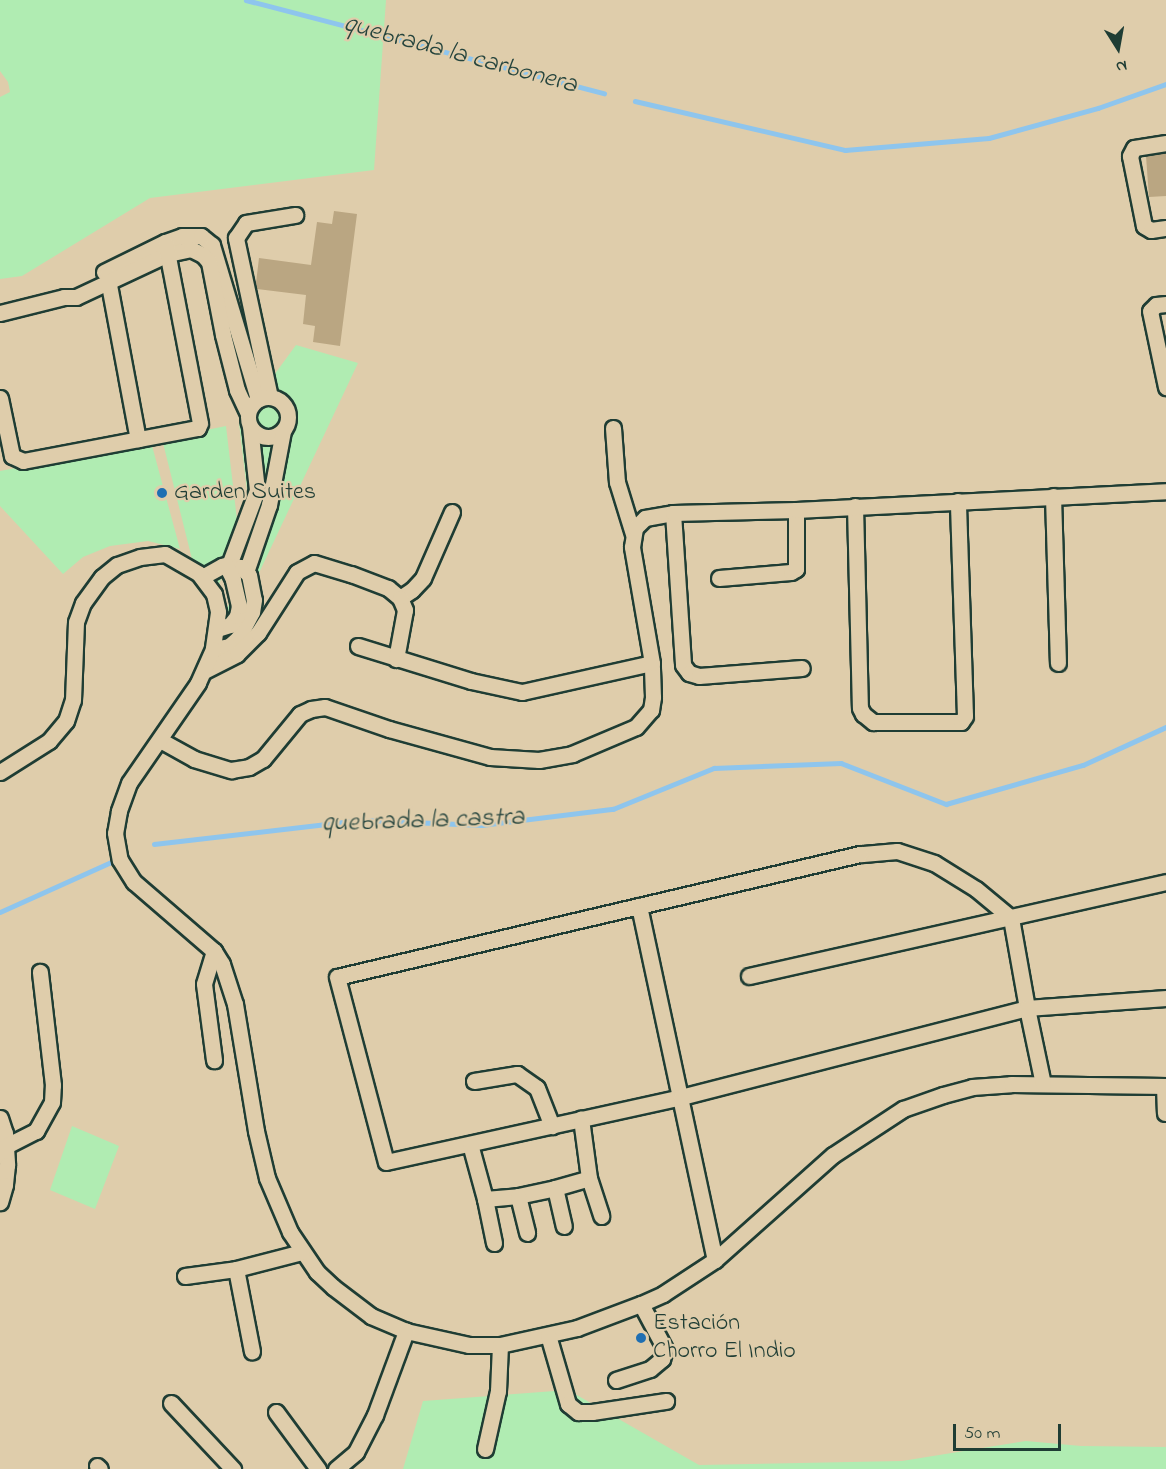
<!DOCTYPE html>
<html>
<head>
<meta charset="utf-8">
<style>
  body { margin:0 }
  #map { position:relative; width:1166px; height:1469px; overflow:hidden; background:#dfcdab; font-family:"Indie Flower",sans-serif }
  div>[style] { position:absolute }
  .green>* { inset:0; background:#b0ecb2 }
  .stream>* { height:4.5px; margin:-2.25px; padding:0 2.25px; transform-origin:2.25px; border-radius:2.25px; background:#8ec5ed }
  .building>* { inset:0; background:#baa682 }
  .roads { filter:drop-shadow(2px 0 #1f3d34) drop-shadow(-2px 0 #1f3d34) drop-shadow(0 2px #1f3d34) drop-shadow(0 -2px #1f3d34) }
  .minor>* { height:15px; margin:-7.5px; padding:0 7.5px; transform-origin:7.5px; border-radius:7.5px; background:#dfcdab }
  .minor>.ring { margin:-7.5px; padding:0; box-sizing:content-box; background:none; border:15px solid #dfcdab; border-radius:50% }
  .dots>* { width:16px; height:16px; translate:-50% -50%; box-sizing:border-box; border:3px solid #dfcdab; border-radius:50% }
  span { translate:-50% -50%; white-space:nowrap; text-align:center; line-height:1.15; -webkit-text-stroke:4.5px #dfcdab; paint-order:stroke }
  .poi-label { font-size:24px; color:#1f3d34 }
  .left { translate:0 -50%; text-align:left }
  .water-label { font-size:26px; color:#25443d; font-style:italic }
  .north { position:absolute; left:1088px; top:18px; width:60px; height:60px; -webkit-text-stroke:4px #dfcdab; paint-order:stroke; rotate:169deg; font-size:16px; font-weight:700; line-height:24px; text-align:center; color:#1f3d34 }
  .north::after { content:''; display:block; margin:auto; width:21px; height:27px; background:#1f3d34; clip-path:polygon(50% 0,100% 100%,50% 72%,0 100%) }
  .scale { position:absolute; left:953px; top:1424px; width:108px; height:27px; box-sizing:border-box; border:3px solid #1f3d34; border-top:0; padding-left:8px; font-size:18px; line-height:21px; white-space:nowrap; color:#1f3d34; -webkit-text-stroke:4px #dfcdab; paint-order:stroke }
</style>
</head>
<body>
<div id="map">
  <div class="green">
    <div style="clip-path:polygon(0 0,386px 0,374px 170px,150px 198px,22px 276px,0 279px,0 97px,10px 92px,8px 82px,0 71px)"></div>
    <div style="clip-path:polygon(296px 345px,358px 363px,234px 626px,227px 609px,253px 541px,239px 423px)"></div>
    <div style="clip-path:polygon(226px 426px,239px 537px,216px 591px,194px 567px,162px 439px)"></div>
    <div style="clip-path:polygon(151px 442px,180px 549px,148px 541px,110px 546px,83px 557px,63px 574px,0 506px,0 471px)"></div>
    <div style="clip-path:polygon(72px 1126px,119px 1146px,95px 1209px,50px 1190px)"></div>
    <div style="clip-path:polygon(568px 1390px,699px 1465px,902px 1461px,1026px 1441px,1081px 1446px,1166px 1447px,1166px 1469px,403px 1469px,423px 1401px)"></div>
  </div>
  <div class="stream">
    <div style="left:246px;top:0;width:370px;rotate:14.6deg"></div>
    <div style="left:635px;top:101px;width:216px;rotate:13.1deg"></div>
    <div style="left:845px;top:150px;width:144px;rotate:-4.8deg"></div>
    <div style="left:989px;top:138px;width:113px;rotate:-15.4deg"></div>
    <div style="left:1098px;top:108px;width:72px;rotate:-19.4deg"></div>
    <div style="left:154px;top:844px;width:210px;rotate:-6.6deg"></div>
    <div style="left:363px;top:820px;width:119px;rotate:2.4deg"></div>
    <div style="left:482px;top:825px;width:132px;rotate:-7deg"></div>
    <div style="left:613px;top:809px;width:109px;rotate:-22.1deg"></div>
    <div style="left:714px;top:768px;width:127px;rotate:-2.3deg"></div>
    <div style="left:841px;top:763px;width:113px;rotate:21.3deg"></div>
    <div style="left:946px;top:804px;width:142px;rotate:-15.9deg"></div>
    <div style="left:1083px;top:765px;width:91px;rotate:-24.6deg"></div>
    <div style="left:0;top:912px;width:122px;rotate:-24.2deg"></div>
  </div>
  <div class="building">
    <div style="clip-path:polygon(1166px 153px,1166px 196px,1149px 197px,1146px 156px)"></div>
    <div style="clip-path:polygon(334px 211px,357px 214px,340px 346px,313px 342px,315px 326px,303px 324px,306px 295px,257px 289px,256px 283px,259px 258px,311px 265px,317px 222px,332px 224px)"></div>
  </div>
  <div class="roads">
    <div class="minor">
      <div style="left:1166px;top:143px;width:32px;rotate:171deg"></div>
      <div style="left:1134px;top:148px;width:9px;rotate:117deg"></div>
      <div style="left:1130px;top:156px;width:71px;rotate:78.7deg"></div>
      <div style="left:1144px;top:226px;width:8px;rotate:30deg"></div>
      <div style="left:1151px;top:230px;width:15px;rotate:-8deg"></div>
      <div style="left:104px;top:272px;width:68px;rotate:-26.2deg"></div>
      <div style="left:165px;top:242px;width:18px;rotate:-19deg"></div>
      <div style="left:182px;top:236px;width:19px"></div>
      <div style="left:201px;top:236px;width:14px;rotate:39deg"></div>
      <div style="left:212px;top:245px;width:161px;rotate:73.4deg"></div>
      <div style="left:107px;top:274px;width:168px;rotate:79.4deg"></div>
      <div style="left:1166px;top:304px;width:10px;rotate:174deg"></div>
      <div style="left:1156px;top:305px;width:8px;rotate:135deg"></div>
      <div style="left:1150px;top:311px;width:78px;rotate:78.1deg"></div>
      <div style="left:0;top:313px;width:66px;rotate:-14deg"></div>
      <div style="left:64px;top:297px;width:12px"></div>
      <div style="left:76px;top:297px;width:102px;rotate:-25.1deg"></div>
      <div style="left:168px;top:254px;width:24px;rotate:-12deg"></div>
      <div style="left:191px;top:249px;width:13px;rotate:27deg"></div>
      <div style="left:203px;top:255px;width:9px;rotate:49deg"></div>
      <div style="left:209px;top:262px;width:74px;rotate:79.1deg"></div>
      <div style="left:223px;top:335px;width:57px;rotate:75.7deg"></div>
      <div style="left:237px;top:390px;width:26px;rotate:65deg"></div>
      <div style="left:270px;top:397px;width:163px;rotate:-102.1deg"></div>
      <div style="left:236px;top:238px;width:18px;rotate:-56deg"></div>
      <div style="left:246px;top:223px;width:50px;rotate:-9.3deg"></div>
      <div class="ring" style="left:248px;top:397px;width:25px;height:25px"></div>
      <div style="left:0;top:398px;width:59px;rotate:78.3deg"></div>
      <div style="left:12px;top:456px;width:12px;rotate:24deg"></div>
      <div style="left:23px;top:461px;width:178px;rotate:-10.7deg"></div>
      <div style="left:198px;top:428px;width:5px;rotate:-68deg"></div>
      <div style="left:200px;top:423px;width:184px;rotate:-100.9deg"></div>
      <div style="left:613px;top:428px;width:54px;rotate:85.8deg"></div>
      <div style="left:617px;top:482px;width:54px;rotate:72.9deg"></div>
      <div style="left:1053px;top:496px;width:167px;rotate:88.3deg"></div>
      <div style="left:855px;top:506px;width:202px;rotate:88.6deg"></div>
      <div style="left:860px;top:708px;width:7px;rotate:63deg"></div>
      <div style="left:863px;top:714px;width:13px;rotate:39deg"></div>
      <div style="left:873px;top:722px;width:88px"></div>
      <div style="left:961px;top:722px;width:7px;rotate:-56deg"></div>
      <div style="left:965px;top:716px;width:215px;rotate:-91.9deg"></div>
      <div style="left:673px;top:513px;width:152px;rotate:86.2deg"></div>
      <div style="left:683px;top:665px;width:10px;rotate:53deg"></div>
      <div style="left:689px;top:673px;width:10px;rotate:17deg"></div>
      <div style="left:699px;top:676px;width:103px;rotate:-4.4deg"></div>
      <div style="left:229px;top:565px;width:80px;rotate:-69.5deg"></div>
      <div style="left:257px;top:490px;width:63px;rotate:-96.3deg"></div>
      <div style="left:246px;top:572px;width:71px;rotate:-71.1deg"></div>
      <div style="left:269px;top:505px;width:75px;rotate:-79.3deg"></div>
      <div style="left:202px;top:577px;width:23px;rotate:-29deg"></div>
      <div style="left:222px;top:566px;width:19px;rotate:3deg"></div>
      <div style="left:241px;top:567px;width:11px;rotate:45deg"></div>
      <div style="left:249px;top:575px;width:25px;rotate:79deg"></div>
      <div style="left:254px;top:600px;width:12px;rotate:99deg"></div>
      <div style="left:252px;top:612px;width:30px;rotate:118deg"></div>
      <div style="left:238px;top:638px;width:12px;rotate:138deg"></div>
      <div style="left:229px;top:646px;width:16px;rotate:169deg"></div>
      <div style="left:719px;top:578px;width:72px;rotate:-4.8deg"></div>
      <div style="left:791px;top:572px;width:6px;rotate:-31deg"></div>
      <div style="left:796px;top:569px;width:59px;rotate:-90deg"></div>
      <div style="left:400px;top:598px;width:14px;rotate:-34deg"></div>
      <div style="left:412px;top:590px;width:16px;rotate:-47deg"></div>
      <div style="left:423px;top:578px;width:72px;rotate:-66.3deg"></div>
      <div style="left:217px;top:629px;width:14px;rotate:-17deg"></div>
      <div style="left:230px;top:625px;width:11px;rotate:-52deg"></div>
      <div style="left:237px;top:616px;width:10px;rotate:-79deg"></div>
      <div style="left:239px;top:606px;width:28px;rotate:-103deg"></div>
      <div style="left:233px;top:579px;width:16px;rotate:-117deg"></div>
      <div style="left:358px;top:646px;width:118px;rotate:17.2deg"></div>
      <div style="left:471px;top:681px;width:52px;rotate:12.2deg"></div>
      <div style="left:522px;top:692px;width:133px;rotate:-12.6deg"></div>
      <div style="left:204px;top:671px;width:37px;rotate:-27deg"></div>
      <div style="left:237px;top:654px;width:30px;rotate:-45deg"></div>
      <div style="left:258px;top:633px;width:72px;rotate:-57.4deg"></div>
      <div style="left:297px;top:572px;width:19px;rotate:-28deg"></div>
      <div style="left:314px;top:563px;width:39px;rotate:17deg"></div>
      <div style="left:351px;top:574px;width:40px;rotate:21deg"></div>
      <div style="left:388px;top:588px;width:16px;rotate:40deg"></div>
      <div style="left:400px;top:598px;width:13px;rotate:67deg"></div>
      <div style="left:405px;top:610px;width:50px;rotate:100.4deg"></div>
      <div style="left:160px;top:740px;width:39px;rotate:29deg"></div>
      <div style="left:194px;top:759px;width:39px;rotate:17deg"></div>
      <div style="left:231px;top:770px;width:18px;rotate:-9deg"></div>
      <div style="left:249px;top:767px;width:16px;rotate:-30deg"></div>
      <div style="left:263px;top:759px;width:58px;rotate:-50.6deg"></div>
      <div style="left:300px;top:714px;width:12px;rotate:-24deg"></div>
      <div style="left:311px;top:709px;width:14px;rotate:-8deg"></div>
      <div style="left:325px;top:707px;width:68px;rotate:19deg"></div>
      <div style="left:389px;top:729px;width:105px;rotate:15.5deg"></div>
      <div style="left:490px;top:757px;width:49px;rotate:3.5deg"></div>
      <div style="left:539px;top:760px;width:34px;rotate:-10deg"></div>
      <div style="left:572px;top:754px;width:69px;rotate:-22.9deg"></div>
      <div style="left:636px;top:727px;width:23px;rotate:-49deg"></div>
      <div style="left:651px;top:710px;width:13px;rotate:-81deg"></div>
      <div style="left:653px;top:697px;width:34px;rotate:-92deg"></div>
      <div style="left:652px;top:663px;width:118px;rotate:-99.8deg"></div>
      <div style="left:632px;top:547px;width:19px;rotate:-81deg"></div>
      <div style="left:635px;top:528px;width:14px;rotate:-45deg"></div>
      <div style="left:645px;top:518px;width:28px;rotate:-10deg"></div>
      <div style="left:673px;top:513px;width:123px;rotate:-1.4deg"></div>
      <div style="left:796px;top:510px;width:370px;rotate:-2.9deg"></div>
      <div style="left:0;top:772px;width:58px;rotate:-32.3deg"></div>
      <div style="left:49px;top:741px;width:26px;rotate:-50deg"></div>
      <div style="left:66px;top:721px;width:22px;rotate:-72deg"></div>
      <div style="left:73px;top:700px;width:78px;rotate:-87.8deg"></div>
      <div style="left:76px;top:622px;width:20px;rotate:-70deg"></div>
      <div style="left:83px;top:603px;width:32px;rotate:-54deg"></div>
      <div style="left:102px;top:577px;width:19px;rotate:-39deg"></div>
      <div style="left:117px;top:565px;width:24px;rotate:-19deg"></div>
      <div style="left:140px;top:557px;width:25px;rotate:-7deg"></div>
      <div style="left:165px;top:554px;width:39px;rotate:30deg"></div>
      <div style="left:199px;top:574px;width:25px;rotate:53deg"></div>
      <div style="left:214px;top:594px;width:18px;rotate:77deg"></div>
      <div style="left:218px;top:612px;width:37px;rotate:98deg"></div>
      <div style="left:213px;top:649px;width:37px;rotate:114deg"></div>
      <div style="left:198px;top:683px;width:121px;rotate:124.6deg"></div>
      <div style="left:129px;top:783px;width:30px;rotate:110deg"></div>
      <div style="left:119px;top:811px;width:22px;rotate:100deg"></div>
      <div style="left:115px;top:833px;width:27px;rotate:80deg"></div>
      <div style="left:120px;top:860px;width:26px;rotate:58deg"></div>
      <div style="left:134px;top:882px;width:106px;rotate:40.8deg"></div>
      <div style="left:214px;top:951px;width:15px;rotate:58deg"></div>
      <div style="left:222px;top:964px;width:42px;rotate:72deg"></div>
      <div style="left:235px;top:1004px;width:129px;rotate:80.6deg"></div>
      <div style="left:256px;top:1131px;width:48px;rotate:76.8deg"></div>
      <div style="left:267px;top:1178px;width:59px;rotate:66.9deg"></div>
      <div style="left:290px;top:1232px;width:48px;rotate:56deg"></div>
      <div style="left:317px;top:1272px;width:22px;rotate:43deg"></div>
      <div style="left:333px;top:1287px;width:48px;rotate:37.3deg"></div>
      <div style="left:371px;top:1316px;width:38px;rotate:23deg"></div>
      <div style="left:406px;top:1331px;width:65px;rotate:12.5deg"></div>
      <div style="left:469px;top:1345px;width:31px"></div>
      <div style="left:500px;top:1345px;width:79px;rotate:-12.4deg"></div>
      <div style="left:577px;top:1328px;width:68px;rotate:-20.6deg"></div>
      <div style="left:641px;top:1304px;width:24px;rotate:-24deg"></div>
      <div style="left:663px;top:1294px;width:62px;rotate:-33.2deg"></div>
      <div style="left:715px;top:1260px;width:158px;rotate:-41.7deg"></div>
      <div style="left:833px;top:1155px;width:84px;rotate:-33.3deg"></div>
      <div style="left:903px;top:1109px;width:42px;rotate:-19.3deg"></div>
      <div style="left:943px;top:1095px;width:30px;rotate:-15deg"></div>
      <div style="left:972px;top:1087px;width:39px;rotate:-4deg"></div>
      <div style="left:1011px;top:1084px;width:155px;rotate:0.7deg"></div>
      <div style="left:639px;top:906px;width:362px;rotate:77.9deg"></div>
      <div style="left:214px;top:951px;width:34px;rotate:107deg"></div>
      <div style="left:204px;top:984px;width:77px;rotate:82.5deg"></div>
      <div style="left:749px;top:976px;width:427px;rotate:-12.7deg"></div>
      <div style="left:474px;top:1081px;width:44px;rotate:-9.2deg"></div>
      <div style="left:517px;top:1074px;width:24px;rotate:35deg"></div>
      <div style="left:537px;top:1088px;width:41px;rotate:68.5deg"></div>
      <div style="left:1043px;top:1084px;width:78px;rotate:-101.9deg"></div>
      <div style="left:1027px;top:1008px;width:91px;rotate:-100.1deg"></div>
      <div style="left:1011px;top:918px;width:45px;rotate:-140.4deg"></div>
      <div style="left:976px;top:889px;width:49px;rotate:-148.2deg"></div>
      <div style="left:934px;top:863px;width:39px;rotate:-162deg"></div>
      <div style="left:897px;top:851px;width:37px;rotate:175deg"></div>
      <div style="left:860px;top:854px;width:537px;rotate:166.77deg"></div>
      <div style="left:337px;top:977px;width:191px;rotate:75.2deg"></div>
      <div style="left:386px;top:1162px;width:302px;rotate:-12.4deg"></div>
      <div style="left:681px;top:1097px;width:357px;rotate:-14.4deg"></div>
      <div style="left:1027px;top:1008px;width:139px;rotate:-4.1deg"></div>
      <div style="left:1164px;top:1086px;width:27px;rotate:88deg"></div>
      <div style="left:0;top:1118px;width:16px;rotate:72deg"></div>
      <div style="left:5px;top:1133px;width:32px;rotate:86deg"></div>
      <div style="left:7px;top:1165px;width:20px;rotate:96deg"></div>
      <div style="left:5px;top:1185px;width:18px;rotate:106deg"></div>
      <div style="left:470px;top:1144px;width:57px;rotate:74.7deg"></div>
      <div style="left:485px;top:1199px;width:33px;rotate:-5deg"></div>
      <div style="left:518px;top:1196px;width:38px;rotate:-12deg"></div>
      <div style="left:555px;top:1188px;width:35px;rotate:-16deg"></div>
      <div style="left:589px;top:1178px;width:60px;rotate:-97.7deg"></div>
      <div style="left:6px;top:1146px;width:34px;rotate:-27deg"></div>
      <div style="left:36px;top:1131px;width:33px;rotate:-61deg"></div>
      <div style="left:52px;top:1102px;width:17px;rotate:-87deg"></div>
      <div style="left:53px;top:1085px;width:114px;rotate:-96.6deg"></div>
      <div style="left:589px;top:1178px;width:40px;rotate:72deg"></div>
      <div style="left:555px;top:1188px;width:39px;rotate:77deg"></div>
      <div style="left:518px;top:1196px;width:38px;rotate:76deg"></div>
      <div style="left:485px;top:1199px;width:45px;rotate:78.4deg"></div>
      <div style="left:236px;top:1269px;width:84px;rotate:79deg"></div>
      <div style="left:185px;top:1276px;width:51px;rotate:-7.8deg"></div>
      <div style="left:236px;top:1269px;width:68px;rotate:-14.4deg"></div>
      <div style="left:548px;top:1335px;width:72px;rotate:73.8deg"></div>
      <div style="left:568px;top:1404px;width:13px;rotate:39deg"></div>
      <div style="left:578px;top:1412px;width:14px"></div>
      <div style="left:592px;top:1412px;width:75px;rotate:-8.5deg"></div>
      <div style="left:616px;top:1380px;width:36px;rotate:-18deg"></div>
      <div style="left:650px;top:1369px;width:16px;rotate:-40deg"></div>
      <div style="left:662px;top:1359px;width:10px;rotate:-73deg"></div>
      <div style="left:665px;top:1349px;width:51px;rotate:-118.1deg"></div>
      <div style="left:171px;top:1403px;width:91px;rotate:46.8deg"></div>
      <div style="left:276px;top:1412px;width:71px;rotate:53.6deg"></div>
      <div style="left:485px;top:1449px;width:59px;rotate:-77.4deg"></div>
      <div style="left:498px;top:1391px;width:46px;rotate:-87.5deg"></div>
      <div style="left:97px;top:1466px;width:4px;rotate:45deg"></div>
      <div style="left:336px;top:1469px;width:26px;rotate:-40deg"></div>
      <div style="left:356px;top:1452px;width:42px;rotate:-62.8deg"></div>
      <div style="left:375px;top:1415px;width:90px;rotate:-69.7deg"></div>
    </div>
  </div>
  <div class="dots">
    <div style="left:162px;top:493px;background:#1f6fb2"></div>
    <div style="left:641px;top:1338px;background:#1f6fb2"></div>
  </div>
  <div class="poi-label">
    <span class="left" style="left:174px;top:493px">Garden Suites</span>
    <span class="left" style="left:653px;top:1338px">Estación<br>Chorro El Indio</span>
  </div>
  <div class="water-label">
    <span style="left:460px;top:56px;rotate:15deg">quebrada la carbonera</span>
    <span style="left:423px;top:822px;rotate:-2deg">quebrada la castra</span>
  </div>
  <div class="north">N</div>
  <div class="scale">50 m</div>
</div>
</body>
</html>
